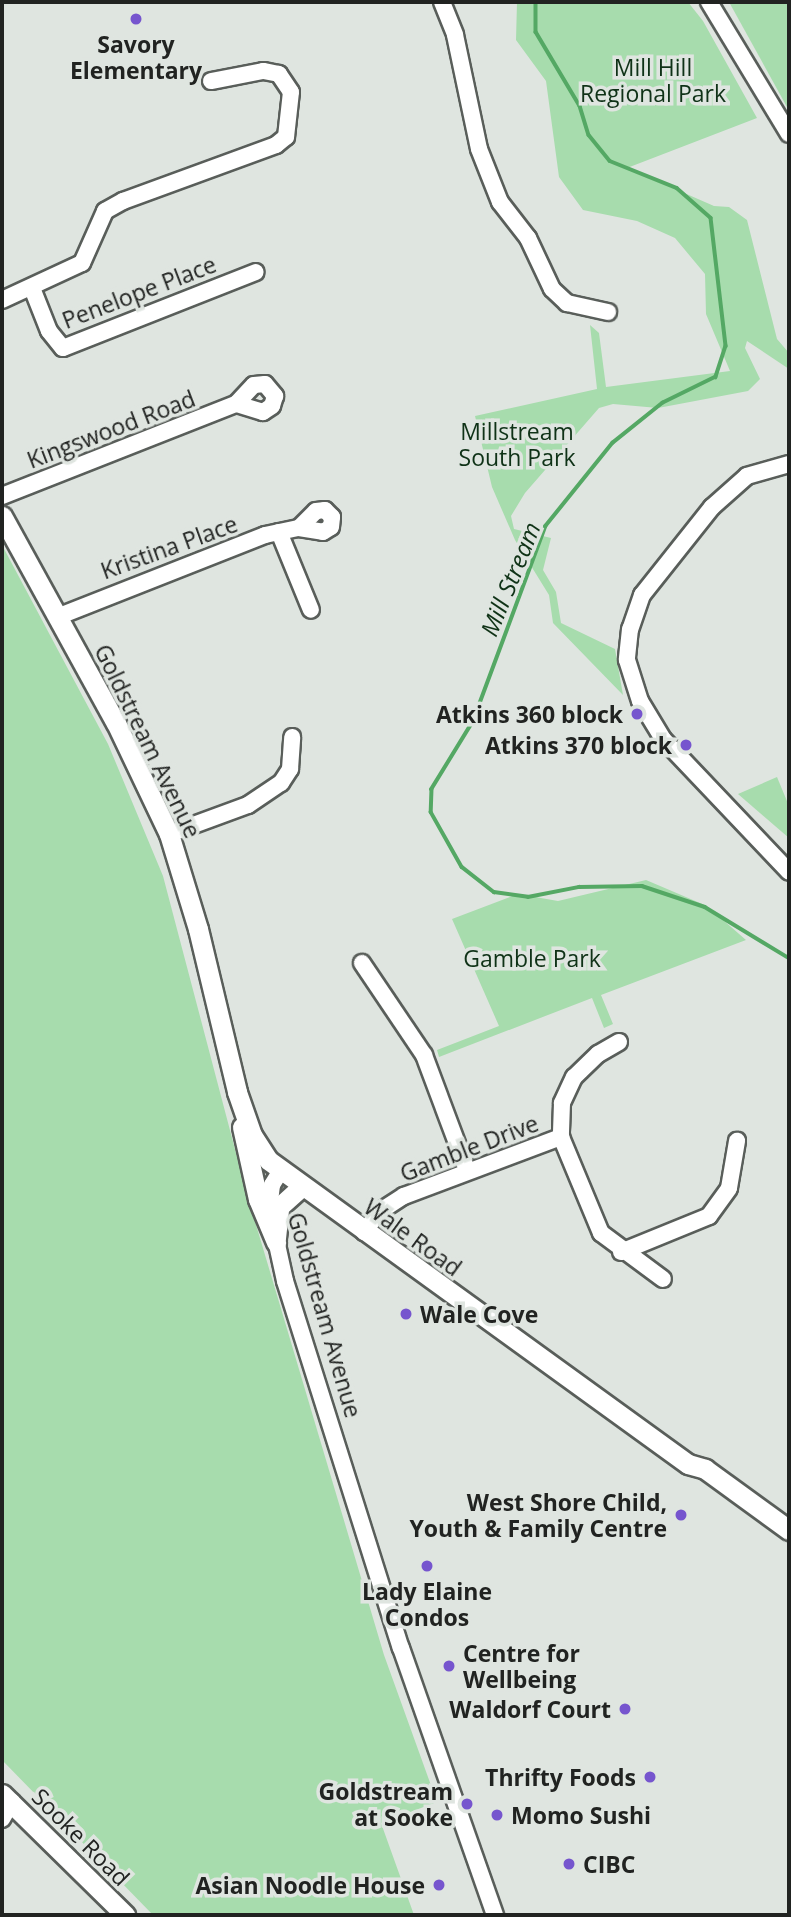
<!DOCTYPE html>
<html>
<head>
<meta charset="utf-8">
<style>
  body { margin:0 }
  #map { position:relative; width:791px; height:1917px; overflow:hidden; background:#dfe5e0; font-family:"Open Sans",sans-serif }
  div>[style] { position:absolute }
  .green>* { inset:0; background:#a7dcad }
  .stream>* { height:3.5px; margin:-1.75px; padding:0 1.75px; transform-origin:1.75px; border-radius:1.75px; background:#54a864 }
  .roads { filter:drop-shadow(2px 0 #595e5a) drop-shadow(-2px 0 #595e5a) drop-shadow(0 2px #595e5a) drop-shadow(0 -2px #595e5a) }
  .minor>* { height:16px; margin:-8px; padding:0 8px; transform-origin:8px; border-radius:8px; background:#fff }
  .major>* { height:19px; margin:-9.5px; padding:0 9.5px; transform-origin:9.5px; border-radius:9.5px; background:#fff }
  .dots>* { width:19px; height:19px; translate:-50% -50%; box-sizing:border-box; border:4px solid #dfe5e0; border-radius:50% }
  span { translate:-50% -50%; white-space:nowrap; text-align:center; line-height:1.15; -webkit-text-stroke:7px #dfe5e0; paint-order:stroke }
  .poi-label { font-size:23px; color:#212321; font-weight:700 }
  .right { translate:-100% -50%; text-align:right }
  .left { translate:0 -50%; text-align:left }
  .park-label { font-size:23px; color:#0f3217 }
  .street-label { font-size:23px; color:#212321 }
  .water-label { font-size:24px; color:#0f3216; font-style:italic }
  .frame { position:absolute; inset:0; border:4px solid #212321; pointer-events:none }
</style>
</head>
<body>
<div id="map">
  <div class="green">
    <div style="clip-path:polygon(517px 2px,688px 2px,703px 21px,757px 118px,627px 168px,714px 206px,729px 207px,747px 220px,777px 339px,789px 353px,789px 369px,747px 341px,745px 348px,760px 379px,748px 391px,658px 408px,613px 404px,599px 408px,525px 493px,511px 516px,514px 529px,551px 538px,543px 570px,556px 592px,561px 623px,615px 649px,623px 695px,553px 623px,549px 595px,515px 540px,492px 487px,475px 416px,597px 389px,590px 325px,599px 333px,606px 387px,730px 371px,706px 314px,705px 274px,675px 238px,637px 221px,583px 210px,559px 177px,546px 81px,516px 40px)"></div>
    <div style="clip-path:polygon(729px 2px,789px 2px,789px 106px,787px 107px)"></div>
    <div style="clip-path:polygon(2px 545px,108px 744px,163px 876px,246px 1191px,384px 1655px,437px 1802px,381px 1823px,414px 1915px,153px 1915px,2px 1760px)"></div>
    <div style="clip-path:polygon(777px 777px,789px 806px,789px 838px,738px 794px)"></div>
    <div style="clip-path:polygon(646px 880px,707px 906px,746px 940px,601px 995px,613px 1024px,604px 1028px,592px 998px,439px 1057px,437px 1050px,499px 1026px,452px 919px,518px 894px,558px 901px)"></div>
  </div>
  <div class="stream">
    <div style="left:536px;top:2px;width:30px;rotate:90deg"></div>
    <div style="left:536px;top:32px;width:86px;rotate:59.3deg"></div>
    <div style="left:580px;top:106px;width:30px;rotate:73deg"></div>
    <div style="left:589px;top:135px;width:33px;rotate:51deg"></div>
    <div style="left:610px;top:161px;width:72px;rotate:21.9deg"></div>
    <div style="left:677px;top:188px;width:45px;rotate:41.4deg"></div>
    <div style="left:711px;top:218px;width:129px;rotate:83.3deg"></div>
    <div style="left:726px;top:346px;width:33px;rotate:108deg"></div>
    <div style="left:716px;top:377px;width:59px;rotate:153.9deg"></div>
    <div style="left:663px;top:403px;width:64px;rotate:141.3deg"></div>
    <div style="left:613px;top:443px;width:107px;rotate:128.9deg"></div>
    <div style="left:546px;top:526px;width:209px;rotate:110.4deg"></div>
    <div style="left:473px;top:722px;width:79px;rotate:121.5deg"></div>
    <div style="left:432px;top:789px;width:23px;rotate:92deg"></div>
    <div style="left:431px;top:812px;width:63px;rotate:60.6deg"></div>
    <div style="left:462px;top:867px;width:41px;rotate:38deg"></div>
    <div style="left:494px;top:892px;width:34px;rotate:8deg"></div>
    <div style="left:528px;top:897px;width:52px;rotate:-11.1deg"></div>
    <div style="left:579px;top:887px;width:63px;rotate:-0.9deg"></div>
    <div style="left:642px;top:886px;width:66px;rotate:18.4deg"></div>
    <div style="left:705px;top:907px;width:98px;rotate:31.3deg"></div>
  </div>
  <div class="roads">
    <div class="minor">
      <div style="left:442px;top:2px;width:35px;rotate:68deg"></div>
      <div style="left:455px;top:35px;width:116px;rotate:78.1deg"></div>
      <div style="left:479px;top:149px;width:57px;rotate:68.4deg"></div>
      <div style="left:500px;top:202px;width:46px;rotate:52.1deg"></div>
      <div style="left:528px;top:238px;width:56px;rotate:64.8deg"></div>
      <div style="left:552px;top:289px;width:21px;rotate:43deg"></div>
      <div style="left:567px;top:303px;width:42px;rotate:12.4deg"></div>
      <div style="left:709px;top:2px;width:154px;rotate:58.8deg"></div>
      <div style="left:32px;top:288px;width:46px;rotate:68.4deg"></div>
      <div style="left:49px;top:331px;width:22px;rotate:51deg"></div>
      <div style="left:63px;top:348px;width:207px;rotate:-21.5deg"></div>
      <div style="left:2px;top:300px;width:88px;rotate:-24.8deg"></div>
      <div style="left:82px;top:263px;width:57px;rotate:-66.1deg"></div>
      <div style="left:105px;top:211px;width:21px;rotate:-29deg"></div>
      <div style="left:123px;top:201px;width:163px;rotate:-20.1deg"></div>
      <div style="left:276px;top:145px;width:13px;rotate:-39deg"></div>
      <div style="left:286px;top:137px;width:45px;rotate:-83.7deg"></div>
      <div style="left:291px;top:92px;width:22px;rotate:-124deg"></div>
      <div style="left:279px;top:74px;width:16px;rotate:-169deg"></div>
      <div style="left:263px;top:71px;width:53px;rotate:169.1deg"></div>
      <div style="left:789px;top:464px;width:44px;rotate:164.1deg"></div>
      <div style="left:747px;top:476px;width:47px;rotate:138.5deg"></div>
      <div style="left:712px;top:507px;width:112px;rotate:128.5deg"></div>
      <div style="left:642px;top:595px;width:36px;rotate:109deg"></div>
      <div style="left:630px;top:629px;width:31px;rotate:96deg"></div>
      <div style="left:627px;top:660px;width:43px;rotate:72.4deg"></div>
      <div style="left:640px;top:701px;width:44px;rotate:58.8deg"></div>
      <div style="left:663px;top:739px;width:183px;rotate:46.5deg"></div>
      <div style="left:2px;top:496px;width:251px;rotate:-21.5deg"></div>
      <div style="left:236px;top:404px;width:26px;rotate:-47deg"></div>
      <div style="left:254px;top:385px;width:11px;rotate:-5deg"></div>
      <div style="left:265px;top:384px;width:16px;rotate:50deg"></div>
      <div style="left:275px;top:396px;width:10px;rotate:107deg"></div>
      <div style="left:272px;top:406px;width:11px;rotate:146deg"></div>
      <div style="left:263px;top:412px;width:28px;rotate:-163deg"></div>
      <div style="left:279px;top:532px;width:84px;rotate:67.7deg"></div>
      <div style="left:57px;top:617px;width:224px;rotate:-21.5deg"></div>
      <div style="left:265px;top:535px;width:35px;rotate:-12deg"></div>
      <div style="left:299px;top:528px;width:24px;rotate:9deg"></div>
      <div style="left:323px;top:532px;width:9px;rotate:-32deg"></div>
      <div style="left:331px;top:527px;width:10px;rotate:-84deg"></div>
      <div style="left:332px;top:517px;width:10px;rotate:-135deg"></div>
      <div style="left:325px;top:510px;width:9px;rotate:174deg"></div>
      <div style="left:316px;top:511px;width:24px;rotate:135deg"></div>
      <div style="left:169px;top:834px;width:84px;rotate:-20.2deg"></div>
      <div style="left:248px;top:805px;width:40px;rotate:-34deg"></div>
      <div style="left:281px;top:783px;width:17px;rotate:-57deg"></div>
      <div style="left:290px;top:769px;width:32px;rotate:-86deg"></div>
      <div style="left:362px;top:963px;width:111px;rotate:56deg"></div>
      <div style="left:424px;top:1055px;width:123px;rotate:69.5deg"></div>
      <div style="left:619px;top:1042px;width:24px;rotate:150deg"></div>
      <div style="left:598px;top:1054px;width:33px;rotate:136deg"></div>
      <div style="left:574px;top:1077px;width:29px;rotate:115deg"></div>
      <div style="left:562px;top:1103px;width:34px;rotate:92deg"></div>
      <div style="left:561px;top:1137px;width:104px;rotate:67.4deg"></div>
      <div style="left:601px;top:1233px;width:77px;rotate:36.6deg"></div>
      <div style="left:280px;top:1172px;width:15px;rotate:122deg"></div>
      <div style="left:272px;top:1185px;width:23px;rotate:97deg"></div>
      <div style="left:269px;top:1208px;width:75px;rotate:77.6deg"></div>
      <div style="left:285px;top:1281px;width:385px;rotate:72.5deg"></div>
      <div style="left:401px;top:1648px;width:283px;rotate:70.6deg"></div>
      <div style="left:364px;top:1232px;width:25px;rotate:-53deg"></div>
      <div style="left:379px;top:1212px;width:30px;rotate:-33deg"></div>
      <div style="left:404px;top:1196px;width:168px;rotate:-20.6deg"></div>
      <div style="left:621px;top:1252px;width:95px;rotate:-22.2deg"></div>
      <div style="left:709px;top:1216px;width:34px;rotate:-54deg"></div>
      <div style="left:729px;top:1188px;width:48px;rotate:-80.3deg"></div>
      <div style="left:2px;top:1819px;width:20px;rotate:-60deg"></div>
    </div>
    <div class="major">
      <div style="left:2px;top:516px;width:236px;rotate:61.2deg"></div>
      <div style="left:116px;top:723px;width:123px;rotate:64.5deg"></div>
      <div style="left:169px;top:834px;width:99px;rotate:73deg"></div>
      <div style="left:198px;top:929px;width:168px;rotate:76.5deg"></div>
      <div style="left:237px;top:1092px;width:46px;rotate:70.8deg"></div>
      <div style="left:252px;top:1135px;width:30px;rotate:57deg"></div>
      <div style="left:268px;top:1160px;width:518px;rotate:35.9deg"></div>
      <div style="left:688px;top:1464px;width:18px;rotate:16deg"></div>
      <div style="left:705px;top:1469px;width:104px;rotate:36deg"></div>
      <div style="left:242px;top:1127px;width:74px;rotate:77.5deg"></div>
      <div style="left:258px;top:1199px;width:47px;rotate:67.3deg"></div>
      <div style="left:276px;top:1238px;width:31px;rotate:-84deg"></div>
      <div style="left:279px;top:1207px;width:30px;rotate:-42deg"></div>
      <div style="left:2px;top:1794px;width:173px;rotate:44.5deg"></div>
    </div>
  </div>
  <div class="dots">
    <div style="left:136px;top:19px;background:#7655ce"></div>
    <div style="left:637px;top:714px;background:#7655ce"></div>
    <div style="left:686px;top:745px;background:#7655ce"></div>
    <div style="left:406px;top:1314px;background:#7655ce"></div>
    <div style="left:681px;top:1515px;background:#7655ce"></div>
    <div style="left:427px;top:1566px;background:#7655ce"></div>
    <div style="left:449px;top:1666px;background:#7655ce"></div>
    <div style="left:625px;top:1709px;background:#7655ce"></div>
    <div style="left:650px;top:1777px;background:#7655ce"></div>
    <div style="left:467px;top:1804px;background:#7655ce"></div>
    <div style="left:497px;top:1815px;background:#7655ce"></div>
    <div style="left:569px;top:1864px;background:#7655ce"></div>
    <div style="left:439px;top:1885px;background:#7655ce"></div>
  </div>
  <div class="poi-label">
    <span style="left:136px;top:57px">Savory<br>Elementary</span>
    <span class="right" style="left:623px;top:714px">Atkins 360 block</span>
    <span class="right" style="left:672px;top:745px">Atkins 370 block</span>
    <span class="left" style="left:420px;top:1314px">Wale Cove</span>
    <span class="right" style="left:667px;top:1515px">West Shore Child,<br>Youth &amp; Family Centre</span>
    <span style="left:427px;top:1604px">Lady Elaine<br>Condos</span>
    <span class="left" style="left:463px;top:1666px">Centre for<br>Wellbeing</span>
    <span class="right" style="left:611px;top:1709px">Waldorf Court</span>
    <span class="right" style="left:636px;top:1777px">Thrifty Foods</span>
    <span class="right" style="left:453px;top:1804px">Goldstream<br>at Sooke</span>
    <span class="left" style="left:511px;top:1815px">Momo Sushi</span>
    <span class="left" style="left:583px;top:1864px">CIBC</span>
    <span class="right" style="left:425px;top:1885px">Asian Noodle House</span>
  </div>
  <div class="park-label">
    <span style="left:653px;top:80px">Mill Hill<br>Regional Park</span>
    <span style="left:517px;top:444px">Millstream<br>South Park</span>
    <span style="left:532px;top:958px">Gamble Park</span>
  </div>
  <div class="street-label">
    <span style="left:139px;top:292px;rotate:-21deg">Penelope Place</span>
    <span style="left:111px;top:429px;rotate:-21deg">Kingswood Road</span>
    <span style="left:169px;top:547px;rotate:-20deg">Kristina Place</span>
    <span style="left:148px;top:741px;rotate:64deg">Goldstream Avenue</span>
    <span style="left:469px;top:1148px;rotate:-21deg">Gamble Drive</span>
    <span style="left:413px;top:1237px;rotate:36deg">Wale Road</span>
    <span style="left:325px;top:1315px;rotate:74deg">Goldstream Avenue</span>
    <span style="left:81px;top:1837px;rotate:45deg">Sooke Road</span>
  </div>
  <div class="water-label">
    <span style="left:510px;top:579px;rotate:-68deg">Mill Stream</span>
  </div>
  <div class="frame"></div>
</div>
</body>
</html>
